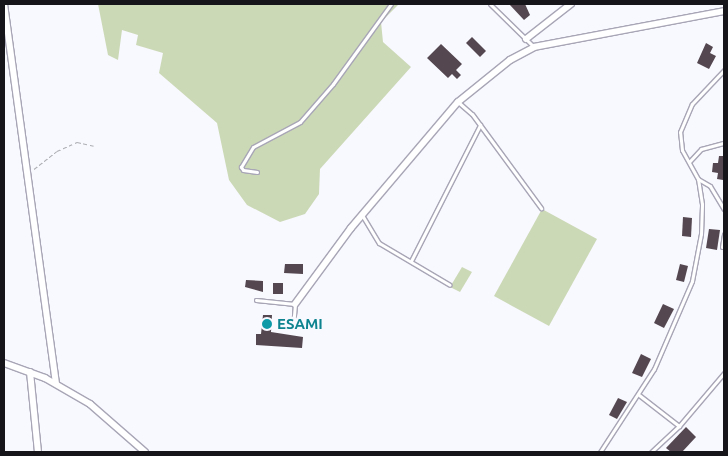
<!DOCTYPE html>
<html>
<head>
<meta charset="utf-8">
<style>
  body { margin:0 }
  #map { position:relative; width:728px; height:456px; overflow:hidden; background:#f8f8ff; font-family:Ubuntu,sans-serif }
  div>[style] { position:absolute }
  .green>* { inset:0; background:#ccd9b6 }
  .building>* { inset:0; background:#54474f }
  .path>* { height:1px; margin-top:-0.5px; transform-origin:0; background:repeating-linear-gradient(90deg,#adadb4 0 4px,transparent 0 6.5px) }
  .roads { filter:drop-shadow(1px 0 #a8a6b6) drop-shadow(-1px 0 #a8a6b6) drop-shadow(0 1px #a8a6b6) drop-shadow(0 -1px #a8a6b6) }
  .service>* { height:3px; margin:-1.5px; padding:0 1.5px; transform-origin:1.5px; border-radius:1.5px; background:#fff }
  .minor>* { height:6px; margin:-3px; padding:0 3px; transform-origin:3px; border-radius:3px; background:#fff }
  .dots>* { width:14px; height:14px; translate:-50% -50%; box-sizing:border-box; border:2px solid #f8f8ff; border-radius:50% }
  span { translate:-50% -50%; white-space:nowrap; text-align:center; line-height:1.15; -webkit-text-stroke:5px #f8f8ff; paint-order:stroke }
  .culture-label { font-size:15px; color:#0d838f; font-weight:700 }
  .left { translate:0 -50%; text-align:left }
  .frame { position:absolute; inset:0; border:5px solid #15151a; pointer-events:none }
</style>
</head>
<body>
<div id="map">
  <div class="green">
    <div style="clip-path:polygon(98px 4px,399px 4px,381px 22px,383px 42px,411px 67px,320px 169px,319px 194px,305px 214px,280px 222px,247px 205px,229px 180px,217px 123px,159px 73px,163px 53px,136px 45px,138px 35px,122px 30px,118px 60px,108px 55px)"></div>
    <div style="clip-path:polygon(542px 209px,597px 239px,549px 326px,494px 296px)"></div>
    <div style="clip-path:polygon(462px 267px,472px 272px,460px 292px,450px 287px)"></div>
  </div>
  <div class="building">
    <div style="clip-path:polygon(509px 4px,525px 4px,530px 15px,524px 20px)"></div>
    <div style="clip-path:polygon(472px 37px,486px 51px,480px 57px,466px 43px)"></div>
    <div style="clip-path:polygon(706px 43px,713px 47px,710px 53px,716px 56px,709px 69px,697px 63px)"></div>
    <div style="clip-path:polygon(441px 44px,462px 64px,456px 70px,461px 75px,457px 79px,452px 74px,448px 78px,427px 58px)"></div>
    <div style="clip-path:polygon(719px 156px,724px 156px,723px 180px,717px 179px,718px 173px,712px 172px,713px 163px,718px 163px)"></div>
    <div style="clip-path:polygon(683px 217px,692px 218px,691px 237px,682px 236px)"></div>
    <div style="clip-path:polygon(709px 229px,720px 230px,717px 250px,706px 248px)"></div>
    <div style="clip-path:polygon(285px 264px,303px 264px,303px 274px,284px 273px)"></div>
    <div style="clip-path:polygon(680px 264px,688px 266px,684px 282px,676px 280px)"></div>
    <div style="clip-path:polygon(246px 280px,263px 281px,263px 292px,245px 287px)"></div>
    <div style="clip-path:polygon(273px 283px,283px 283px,283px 294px,273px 294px)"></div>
    <div style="clip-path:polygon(663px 304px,674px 309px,664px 328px,654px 323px)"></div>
    <div style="clip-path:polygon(263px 315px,272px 315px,271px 332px,303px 337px,302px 348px,256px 345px,256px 334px,261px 334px)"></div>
    <div style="clip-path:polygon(641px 354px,651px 359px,642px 377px,632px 373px)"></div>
    <div style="clip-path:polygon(618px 398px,627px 402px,617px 419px,609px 415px)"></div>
    <div style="clip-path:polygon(686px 427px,696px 437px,682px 452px,671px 452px,666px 448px)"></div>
  </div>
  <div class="path">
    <div style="left:34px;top:169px;width:29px;rotate:-38deg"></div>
    <div style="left:57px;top:151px;width:22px;rotate:-24deg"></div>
    <div style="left:77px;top:142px;width:17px;rotate:13deg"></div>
  </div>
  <div class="roads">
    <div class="service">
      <div style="left:490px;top:4px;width:62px;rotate:44.3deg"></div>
      <div style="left:458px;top:102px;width:18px;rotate:41deg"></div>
      <div style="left:472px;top:114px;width:117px;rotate:53.7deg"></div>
      <div style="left:689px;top:162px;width:18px;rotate:-47deg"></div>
      <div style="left:701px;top:149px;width:24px;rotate:-15deg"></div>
      <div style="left:257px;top:172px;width:14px;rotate:-172deg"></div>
      <div style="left:243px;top:170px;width:4px;rotate:-124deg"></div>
      <div style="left:241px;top:167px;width:23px;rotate:-59deg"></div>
      <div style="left:253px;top:147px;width:53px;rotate:-28deg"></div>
      <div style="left:300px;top:122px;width:50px;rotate:-49deg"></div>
      <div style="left:333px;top:84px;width:99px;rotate:-54.1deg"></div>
      <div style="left:698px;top:179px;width:14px;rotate:30deg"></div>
      <div style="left:710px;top:186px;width:27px;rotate:59deg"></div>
      <div style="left:362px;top:215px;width:33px;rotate:59deg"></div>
      <div style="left:379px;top:243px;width:82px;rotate:30.6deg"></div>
      <div style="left:722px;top:247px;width:13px;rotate:-81deg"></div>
      <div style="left:411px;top:261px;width:153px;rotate:-63.1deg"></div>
      <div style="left:256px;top:300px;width:39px;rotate:6deg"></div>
      <div style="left:295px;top:304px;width:21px;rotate:95deg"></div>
      <div style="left:639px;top:395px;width:51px;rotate:37.8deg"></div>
      <div style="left:600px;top:452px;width:99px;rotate:-57deg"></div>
      <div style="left:654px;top:369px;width:96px;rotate:-66.6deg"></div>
      <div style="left:692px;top:281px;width:48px;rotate:-79.2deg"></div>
      <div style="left:701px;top:234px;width:30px;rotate:-88deg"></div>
      <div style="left:702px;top:204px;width:25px;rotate:-99deg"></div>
      <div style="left:698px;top:179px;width:33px;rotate:-119deg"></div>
      <div style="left:682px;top:150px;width:18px;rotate:-96deg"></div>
      <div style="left:680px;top:132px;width:30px;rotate:-67deg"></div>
      <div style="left:692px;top:104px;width:47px;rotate:-46.7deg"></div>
      <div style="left:651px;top:452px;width:38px;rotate:-43deg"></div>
      <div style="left:679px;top:426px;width:70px;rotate:-49.7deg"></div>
    </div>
    <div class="minor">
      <div style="left:4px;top:4px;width:383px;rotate:82.2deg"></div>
      <div style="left:526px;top:39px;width:57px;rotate:-37.9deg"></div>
      <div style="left:295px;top:304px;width:94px;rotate:-53.6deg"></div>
      <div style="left:351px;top:228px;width:165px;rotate:-49.7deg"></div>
      <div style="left:458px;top:102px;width:67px;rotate:-38.9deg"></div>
      <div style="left:510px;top:60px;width:27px;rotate:-28deg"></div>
      <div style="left:534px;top:47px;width:193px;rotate:-10.7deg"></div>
      <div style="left:4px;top:363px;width:44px;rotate:20.1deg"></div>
      <div style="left:45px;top:378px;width:52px;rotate:30deg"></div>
      <div style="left:90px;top:404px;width:73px;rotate:41.1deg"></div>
      <div style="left:30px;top:372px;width:80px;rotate:84.3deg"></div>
    </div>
  </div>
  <div class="dots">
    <div style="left:267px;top:324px;background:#0f9aa8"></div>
  </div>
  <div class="culture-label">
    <span class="left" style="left:277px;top:324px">ESAMI</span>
  </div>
  <div class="frame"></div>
</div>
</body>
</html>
